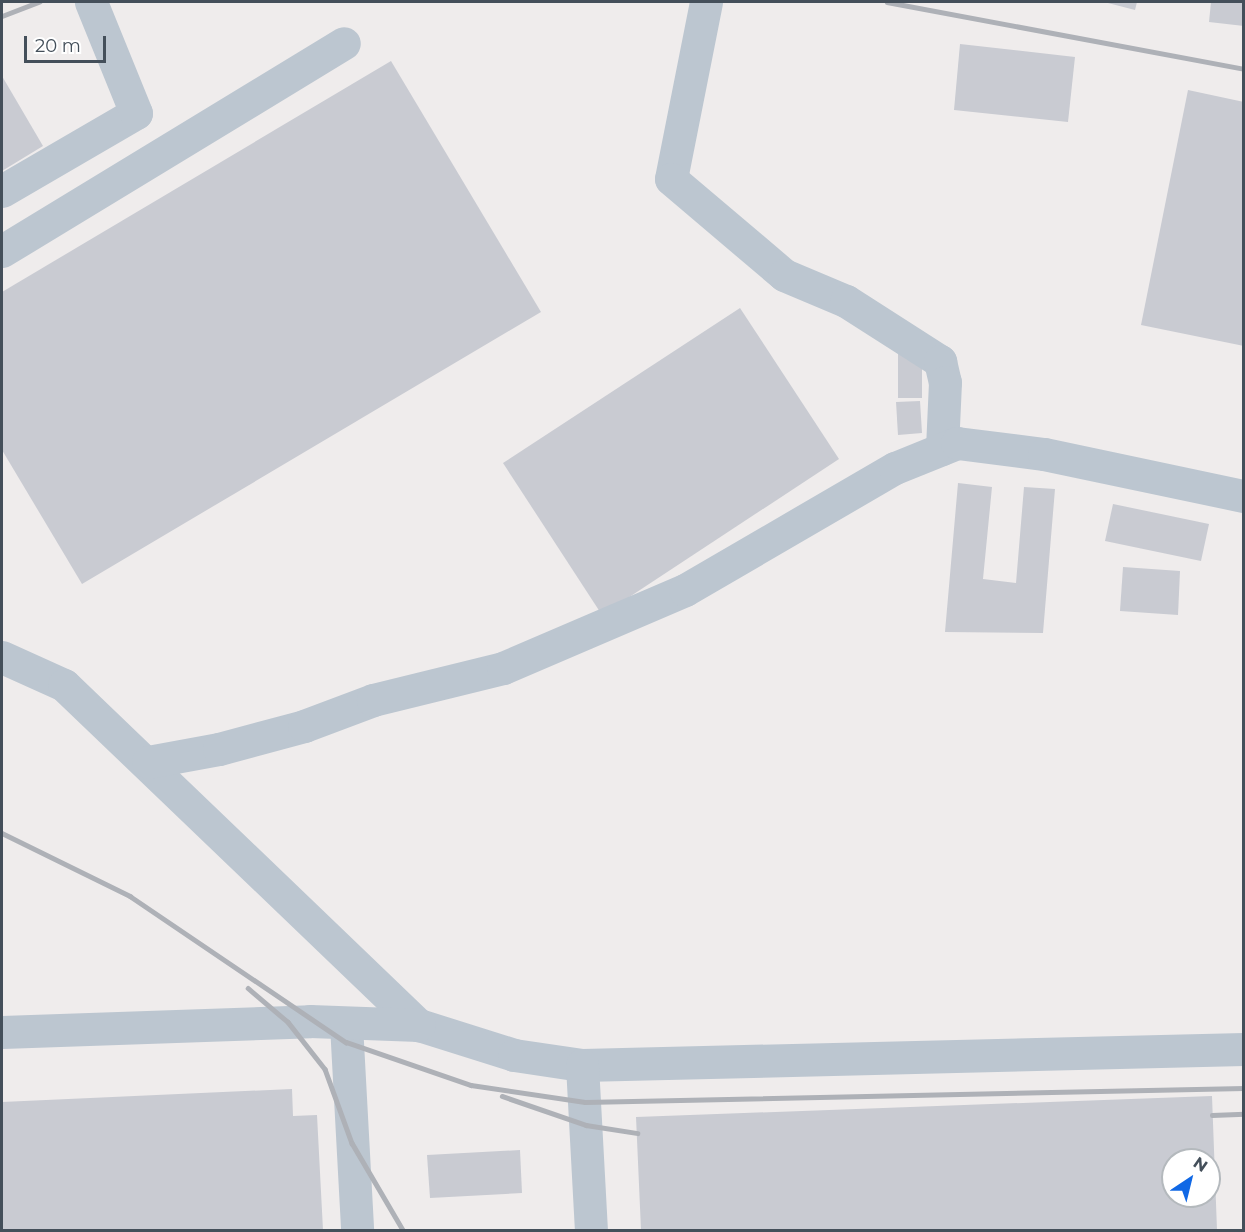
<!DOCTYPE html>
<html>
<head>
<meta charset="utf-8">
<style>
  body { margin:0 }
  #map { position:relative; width:1245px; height:1232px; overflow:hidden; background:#efecec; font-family:Montserrat,sans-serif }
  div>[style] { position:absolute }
  .building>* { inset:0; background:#c9cbd2 }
  .minor>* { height:33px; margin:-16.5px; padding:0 16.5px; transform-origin:16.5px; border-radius:16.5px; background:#bcc6d0 }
  .rail>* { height:4.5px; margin:-2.25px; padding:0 2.25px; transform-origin:2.25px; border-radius:2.25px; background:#aeb1b7 }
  span { translate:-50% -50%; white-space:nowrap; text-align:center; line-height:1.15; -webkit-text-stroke:6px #fff; paint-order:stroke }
  .frame { position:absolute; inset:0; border:3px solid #444f5a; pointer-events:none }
  .north { position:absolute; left:1161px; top:1148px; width:60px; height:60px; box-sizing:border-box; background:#fff; border:2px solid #b4b9bd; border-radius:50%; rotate:35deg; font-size:16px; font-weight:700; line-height:24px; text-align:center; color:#444f5a }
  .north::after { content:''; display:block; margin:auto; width:21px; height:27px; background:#1068e5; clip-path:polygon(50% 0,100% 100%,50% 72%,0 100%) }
  .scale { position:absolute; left:24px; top:36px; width:82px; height:27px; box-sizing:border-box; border:3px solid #444f5a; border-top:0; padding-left:8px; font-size:18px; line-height:21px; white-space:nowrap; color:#444f5a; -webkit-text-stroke:4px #fff; paint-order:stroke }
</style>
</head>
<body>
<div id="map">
  <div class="building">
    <div style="clip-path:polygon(1104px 2px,1137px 2px,1135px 10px)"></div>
    <div style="clip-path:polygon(1211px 2px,1244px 2px,1244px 26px,1209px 22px)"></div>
    <div style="clip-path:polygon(960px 44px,1075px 57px,1068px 122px,954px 110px)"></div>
    <div style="clip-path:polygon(391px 61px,541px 312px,82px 584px,2px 450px,2px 292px)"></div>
    <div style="clip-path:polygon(2px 76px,43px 146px,2px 171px)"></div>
    <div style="clip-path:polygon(1188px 90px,1244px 102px,1244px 346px,1141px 325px)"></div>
    <div style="clip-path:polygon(740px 308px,839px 459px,602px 615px,503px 463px)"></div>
    <div style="clip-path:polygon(898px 353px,922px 353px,922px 398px,898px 398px)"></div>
    <div style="clip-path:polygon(920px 401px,922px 433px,898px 435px,896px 402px)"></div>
    <div style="clip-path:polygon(958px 483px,992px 487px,983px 579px,1016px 583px,1024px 487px,1055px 489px,1043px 633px,945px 632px)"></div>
    <div style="clip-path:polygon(1113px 504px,1209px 524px,1201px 561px,1105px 541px)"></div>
    <div style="clip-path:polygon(1123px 567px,1180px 571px,1178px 615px,1120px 611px)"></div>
    <div style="clip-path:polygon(292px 1089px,293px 1116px,317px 1115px,323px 1230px,2px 1230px,2px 1102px)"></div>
    <div style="clip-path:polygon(evenodd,1212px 1096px,1217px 1230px,641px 1230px,636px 1117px,1212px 1096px,1173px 1160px,1209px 1160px,1209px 1196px,1173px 1196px,1173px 1160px)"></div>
    <div style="clip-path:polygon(520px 1150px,522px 1193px,430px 1198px,427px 1155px)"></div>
  </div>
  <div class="minor">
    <div style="left:706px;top:2px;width:180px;rotate:101.2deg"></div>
    <div style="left:671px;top:179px;width:148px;rotate:40.3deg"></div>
    <div style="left:784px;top:275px;width:67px;rotate:22.8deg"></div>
    <div style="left:846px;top:301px;width:112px;rotate:32.6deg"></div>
    <div style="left:940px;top:361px;width:22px;rotate:77deg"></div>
    <div style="left:945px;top:382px;width:67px;rotate:92.6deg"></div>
    <div style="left:2px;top:191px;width:155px;rotate:-30.2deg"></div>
    <div style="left:136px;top:113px;width:120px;rotate:-112.1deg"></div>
    <div style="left:2px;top:251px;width:400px;rotate:-31.3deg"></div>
    <div style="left:2px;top:657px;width:68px;rotate:24.3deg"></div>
    <div style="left:64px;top:685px;width:492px;rotate:43.8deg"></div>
    <div style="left:419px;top:1025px;width:100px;rotate:17.5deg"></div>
    <div style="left:514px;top:1055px;width:69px;rotate:8.4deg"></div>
    <div style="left:582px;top:1065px;width:662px;rotate:-1.38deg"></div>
    <div style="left:148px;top:762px;width:72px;rotate:-10.4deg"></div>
    <div style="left:219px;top:749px;width:88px;rotate:-15.1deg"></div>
    <div style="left:304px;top:726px;width:74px;rotate:-20.6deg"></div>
    <div style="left:373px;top:700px;width:134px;rotate:-13.8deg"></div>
    <div style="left:503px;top:668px;width:198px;rotate:-23.2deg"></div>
    <div style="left:685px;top:590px;width:243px;rotate:-30.2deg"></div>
    <div style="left:895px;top:468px;width:67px;rotate:-22deg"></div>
    <div style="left:957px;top:443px;width:88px;rotate:7.2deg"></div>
    <div style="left:1044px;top:454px;width:204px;rotate:11.9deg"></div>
    <div style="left:346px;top:1024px;width:206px;rotate:86.9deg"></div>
    <div style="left:2px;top:1032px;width:308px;rotate:-2deg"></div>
    <div style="left:310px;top:1021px;width:109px;rotate:2.1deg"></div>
    <div style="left:582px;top:1065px;width:165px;rotate:86.9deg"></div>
  </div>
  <div class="rail">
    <div style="left:887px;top:2px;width:363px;rotate:10.6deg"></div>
    <div style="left:2px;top:16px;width:40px;rotate:-21deg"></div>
    <div style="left:2px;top:833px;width:143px;rotate:26.2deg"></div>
    <div style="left:130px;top:896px;width:261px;rotate:34.1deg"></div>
    <div style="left:346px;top:1042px;width:132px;rotate:19deg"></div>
    <div style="left:471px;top:1085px;width:115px;rotate:8.5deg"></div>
    <div style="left:585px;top:1102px;width:659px;rotate:-1.22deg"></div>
    <div style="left:248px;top:988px;width:52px;rotate:40.4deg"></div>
    <div style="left:288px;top:1022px;width:60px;rotate:51.8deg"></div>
    <div style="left:325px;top:1069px;width:79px;rotate:70deg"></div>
    <div style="left:352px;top:1143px;width:101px;rotate:59.6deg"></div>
    <div style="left:502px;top:1096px;width:89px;rotate:19deg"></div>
    <div style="left:586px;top:1125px;width:52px;rotate:8.9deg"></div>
    <div style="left:1212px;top:1115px;width:32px;rotate:-2deg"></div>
  </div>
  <div class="frame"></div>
  <div class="north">N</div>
  <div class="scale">20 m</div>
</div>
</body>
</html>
